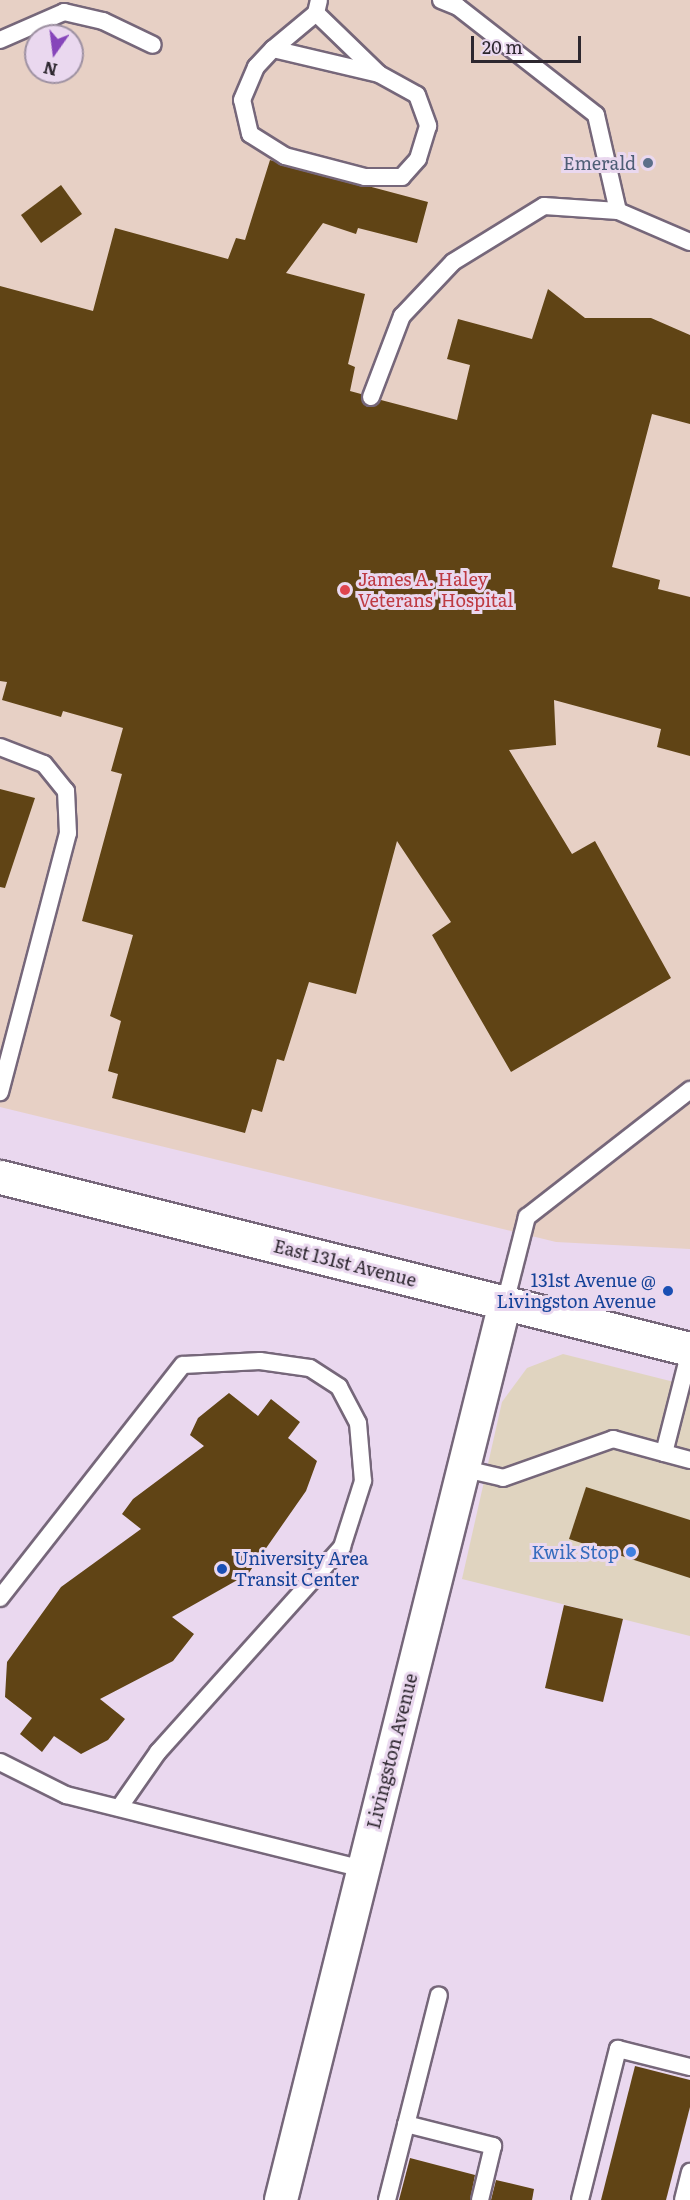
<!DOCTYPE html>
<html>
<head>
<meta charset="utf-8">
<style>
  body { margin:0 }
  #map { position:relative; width:690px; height:2200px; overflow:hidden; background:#ead8ef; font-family:Literata,serif }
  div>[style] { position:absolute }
  .commercial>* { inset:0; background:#e0d4c0 }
  .medical>* { inset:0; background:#e7d0c5 }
  .building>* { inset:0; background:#604415 }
  .roads { filter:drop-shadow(2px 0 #76677a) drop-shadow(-2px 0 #76677a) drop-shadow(0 2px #76677a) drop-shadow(0 -2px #76677a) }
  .service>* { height:16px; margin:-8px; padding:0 8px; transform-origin:8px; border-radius:8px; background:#fff }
  .minor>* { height:32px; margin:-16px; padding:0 16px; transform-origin:16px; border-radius:16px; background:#fff }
  .tertiary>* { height:33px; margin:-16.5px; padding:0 16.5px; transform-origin:16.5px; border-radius:16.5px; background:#fff }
  .dots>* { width:16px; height:16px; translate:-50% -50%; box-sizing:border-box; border:3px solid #ead8ef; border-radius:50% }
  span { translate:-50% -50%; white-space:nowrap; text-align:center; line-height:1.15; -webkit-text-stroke:6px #ead8ef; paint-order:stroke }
  .service-label { font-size:18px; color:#4e5e75 }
  .right { translate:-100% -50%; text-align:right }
  .health-label { font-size:18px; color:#be3a42 }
  .left { translate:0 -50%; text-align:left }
  .street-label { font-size:18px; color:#2d272f }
  .transit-label { font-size:18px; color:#164399 }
  .shop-label { font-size:18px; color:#366cbe }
  .north { position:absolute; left:24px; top:24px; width:60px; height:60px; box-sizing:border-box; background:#ead8ef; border:2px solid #9e91a2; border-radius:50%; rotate:194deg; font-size:16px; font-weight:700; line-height:24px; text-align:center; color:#2d272f }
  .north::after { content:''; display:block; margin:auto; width:21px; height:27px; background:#8645ba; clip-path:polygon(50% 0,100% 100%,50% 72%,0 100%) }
  .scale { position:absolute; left:471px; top:36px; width:110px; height:27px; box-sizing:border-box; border:3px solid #2d272f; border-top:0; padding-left:8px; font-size:18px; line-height:21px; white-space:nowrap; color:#2d272f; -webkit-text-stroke:4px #ead8ef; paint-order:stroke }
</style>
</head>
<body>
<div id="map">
  <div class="commercial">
    <div style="clip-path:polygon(563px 1354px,690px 1386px,690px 1636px,462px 1579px,502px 1402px,527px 1368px)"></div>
  </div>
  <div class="medical">
    <div style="clip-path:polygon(evenodd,0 0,690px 0,690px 1249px,556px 1242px,0 1107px,0 0,36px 36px,72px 36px,72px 72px,36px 72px,36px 36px)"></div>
  </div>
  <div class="building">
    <div style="clip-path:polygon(270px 160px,428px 202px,417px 243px,358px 228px,356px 234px,323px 223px,286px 273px,365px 294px,348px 364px,355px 367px,350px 391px,361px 394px,367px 407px,381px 400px,457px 420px,470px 365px,447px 359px,458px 319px,532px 339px,548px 289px,585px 318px,651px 318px,690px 335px,690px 424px,652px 414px,612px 567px,660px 580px,658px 589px,690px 597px,690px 756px,657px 747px,661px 729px,554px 700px,556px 745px,509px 750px,572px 854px,595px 841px,671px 978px,511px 1072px,432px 935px,451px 922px,397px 841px,356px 994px,309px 982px,284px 1061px,277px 1059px,262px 1112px,252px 1109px,245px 1133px,112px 1098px,118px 1074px,108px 1071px,121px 1021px,110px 1016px,133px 935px,82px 921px,122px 774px,111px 771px,123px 728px,63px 711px,61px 717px,2px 700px,7px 682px,0 681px,0 286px,93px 311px,115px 228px,228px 259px,236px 238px,245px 240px)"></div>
    <div style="clip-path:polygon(61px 185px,82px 214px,41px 243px,21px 215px)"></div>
    <div style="clip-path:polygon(0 789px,35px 798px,5px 888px,0 887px)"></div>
    <div style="clip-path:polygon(229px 1393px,258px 1416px,271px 1399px,300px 1422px,288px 1438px,317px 1461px,306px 1491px,248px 1574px,172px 1617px,194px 1634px,173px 1661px,100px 1699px,125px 1719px,108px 1740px,81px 1754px,54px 1736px,42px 1752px,20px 1734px,32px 1718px,5px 1697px,7px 1662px,61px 1587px,141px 1529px,122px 1514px,133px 1499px,204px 1446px,190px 1435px,198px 1418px)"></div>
    <div style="clip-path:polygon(586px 1487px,690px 1520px,690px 1578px,569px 1539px)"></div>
    <div style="clip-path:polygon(564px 1605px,623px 1619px,603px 1702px,545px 1688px)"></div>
    <div style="clip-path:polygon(635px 2066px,690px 2080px,690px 2107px,666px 2200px,601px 2200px)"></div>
    <div style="clip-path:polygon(410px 2158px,475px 2175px,470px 2200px,399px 2200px)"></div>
    <div style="clip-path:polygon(496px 2180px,534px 2189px,532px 2200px,491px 2200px)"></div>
  </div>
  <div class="roads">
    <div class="service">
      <div style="left:441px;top:0;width:18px;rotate:22deg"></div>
      <div style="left:458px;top:7px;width:175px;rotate:38deg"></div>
      <div style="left:596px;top:115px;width:98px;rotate:77.1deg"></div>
      <div style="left:618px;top:211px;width:78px;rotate:23.3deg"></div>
      <div style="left:316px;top:13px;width:86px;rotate:44.1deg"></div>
      <div style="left:0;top:40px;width:70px;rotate:-23.6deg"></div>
      <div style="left:64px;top:12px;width:40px;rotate:13deg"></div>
      <div style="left:103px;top:21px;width:55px;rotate:25.6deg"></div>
      <div style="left:273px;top:49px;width:109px;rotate:13.3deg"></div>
      <div style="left:379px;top:74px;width:43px;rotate:28.9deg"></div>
      <div style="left:417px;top:95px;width:33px;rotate:70deg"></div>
      <div style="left:428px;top:126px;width:34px;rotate:107deg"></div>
      <div style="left:418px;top:159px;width:24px;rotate:132deg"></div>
      <div style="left:402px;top:177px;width:37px;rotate:180deg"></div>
      <div style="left:365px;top:177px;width:83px;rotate:-165.3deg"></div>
      <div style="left:285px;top:156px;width:41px;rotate:-147.8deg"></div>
      <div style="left:250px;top:134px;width:35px;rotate:-103deg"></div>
      <div style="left:242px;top:100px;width:36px;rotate:-67deg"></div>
      <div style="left:256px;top:67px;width:25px;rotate:-47deg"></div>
      <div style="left:273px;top:49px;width:56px;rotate:-39.9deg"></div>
      <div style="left:316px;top:13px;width:13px;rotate:-77deg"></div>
      <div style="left:371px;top:397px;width:87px;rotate:-69.1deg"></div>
      <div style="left:402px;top:316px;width:74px;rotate:-46.6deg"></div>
      <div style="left:453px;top:262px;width:107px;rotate:-31.6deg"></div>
      <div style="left:544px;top:206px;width:74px;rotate:3.9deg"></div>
      <div style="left:0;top:747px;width:47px;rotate:21.1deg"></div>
      <div style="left:44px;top:764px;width:35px;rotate:51deg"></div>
      <div style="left:66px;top:791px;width:42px;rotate:87.3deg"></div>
      <div style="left:68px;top:833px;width:268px;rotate:104.7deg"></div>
      <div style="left:505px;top:1303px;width:89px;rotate:-75.7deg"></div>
      <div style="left:527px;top:1217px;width:207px;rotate:-37.9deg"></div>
      <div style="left:690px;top:1351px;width:105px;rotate:104.3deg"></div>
      <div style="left:664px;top:1453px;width:27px;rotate:15deg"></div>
      <div style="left:465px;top:1469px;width:39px;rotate:13deg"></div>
      <div style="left:503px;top:1478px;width:117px;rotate:-19.5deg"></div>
      <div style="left:613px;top:1439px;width:53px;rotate:15.4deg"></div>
      <div style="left:0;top:1598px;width:296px;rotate:-51.9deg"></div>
      <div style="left:183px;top:1365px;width:77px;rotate:-3deg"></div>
      <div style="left:260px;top:1361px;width:50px;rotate:8deg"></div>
      <div style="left:310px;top:1368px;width:35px;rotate:33deg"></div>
      <div style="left:339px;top:1387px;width:41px;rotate:62.2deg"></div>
      <div style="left:358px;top:1423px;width:58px;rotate:85.1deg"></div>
      <div style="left:363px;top:1481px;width:69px;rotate:107.7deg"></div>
      <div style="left:342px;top:1547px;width:275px;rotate:131.9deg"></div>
      <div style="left:158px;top:1752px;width:68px;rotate:124.9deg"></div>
      <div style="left:0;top:1762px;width:74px;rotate:26.6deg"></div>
      <div style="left:66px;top:1795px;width:305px;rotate:14deg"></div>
      <div style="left:406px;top:2124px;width:90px;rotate:14.2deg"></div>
      <div style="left:493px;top:2146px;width:56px;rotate:103.5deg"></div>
      <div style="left:387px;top:2200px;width:211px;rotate:-75.8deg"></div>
      <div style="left:580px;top:2200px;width:156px;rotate:-75.9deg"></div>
      <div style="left:618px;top:2049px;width:74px;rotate:14deg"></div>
      <div style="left:683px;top:2200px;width:29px;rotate:-76deg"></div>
    </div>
    <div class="minor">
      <div style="left:281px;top:2200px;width:925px;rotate:-75.98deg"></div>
    </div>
    <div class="tertiary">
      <div style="left:0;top:1177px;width:711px;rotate:14deg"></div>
    </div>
  </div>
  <div class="dots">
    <div style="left:648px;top:163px;background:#5c6f8a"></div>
    <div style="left:345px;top:590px;background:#e0444e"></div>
    <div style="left:668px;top:1291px;background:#1a4fb4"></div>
    <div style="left:631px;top:1552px;background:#3f7fe0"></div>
    <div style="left:222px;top:1569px;background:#1a4fb4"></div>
  </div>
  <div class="service-label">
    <span class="right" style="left:636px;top:163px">Emerald</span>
  </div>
  <div class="health-label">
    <span class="left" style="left:358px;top:590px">James A. Haley<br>Veterans' Hospital</span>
  </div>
  <div class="street-label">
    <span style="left:345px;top:1263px;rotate:14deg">East 131st Avenue</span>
    <span style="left:392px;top:1751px;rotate:-76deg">Livingston Avenue</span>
  </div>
  <div class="transit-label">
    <span class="right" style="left:656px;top:1291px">131st Avenue @<br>Livingston Avenue</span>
    <span class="left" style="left:234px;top:1569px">University Area<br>Transit Center</span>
  </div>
  <div class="shop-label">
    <span class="right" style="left:619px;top:1552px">Kwik Stop</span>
  </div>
  <div class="north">N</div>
  <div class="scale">20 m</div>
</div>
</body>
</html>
